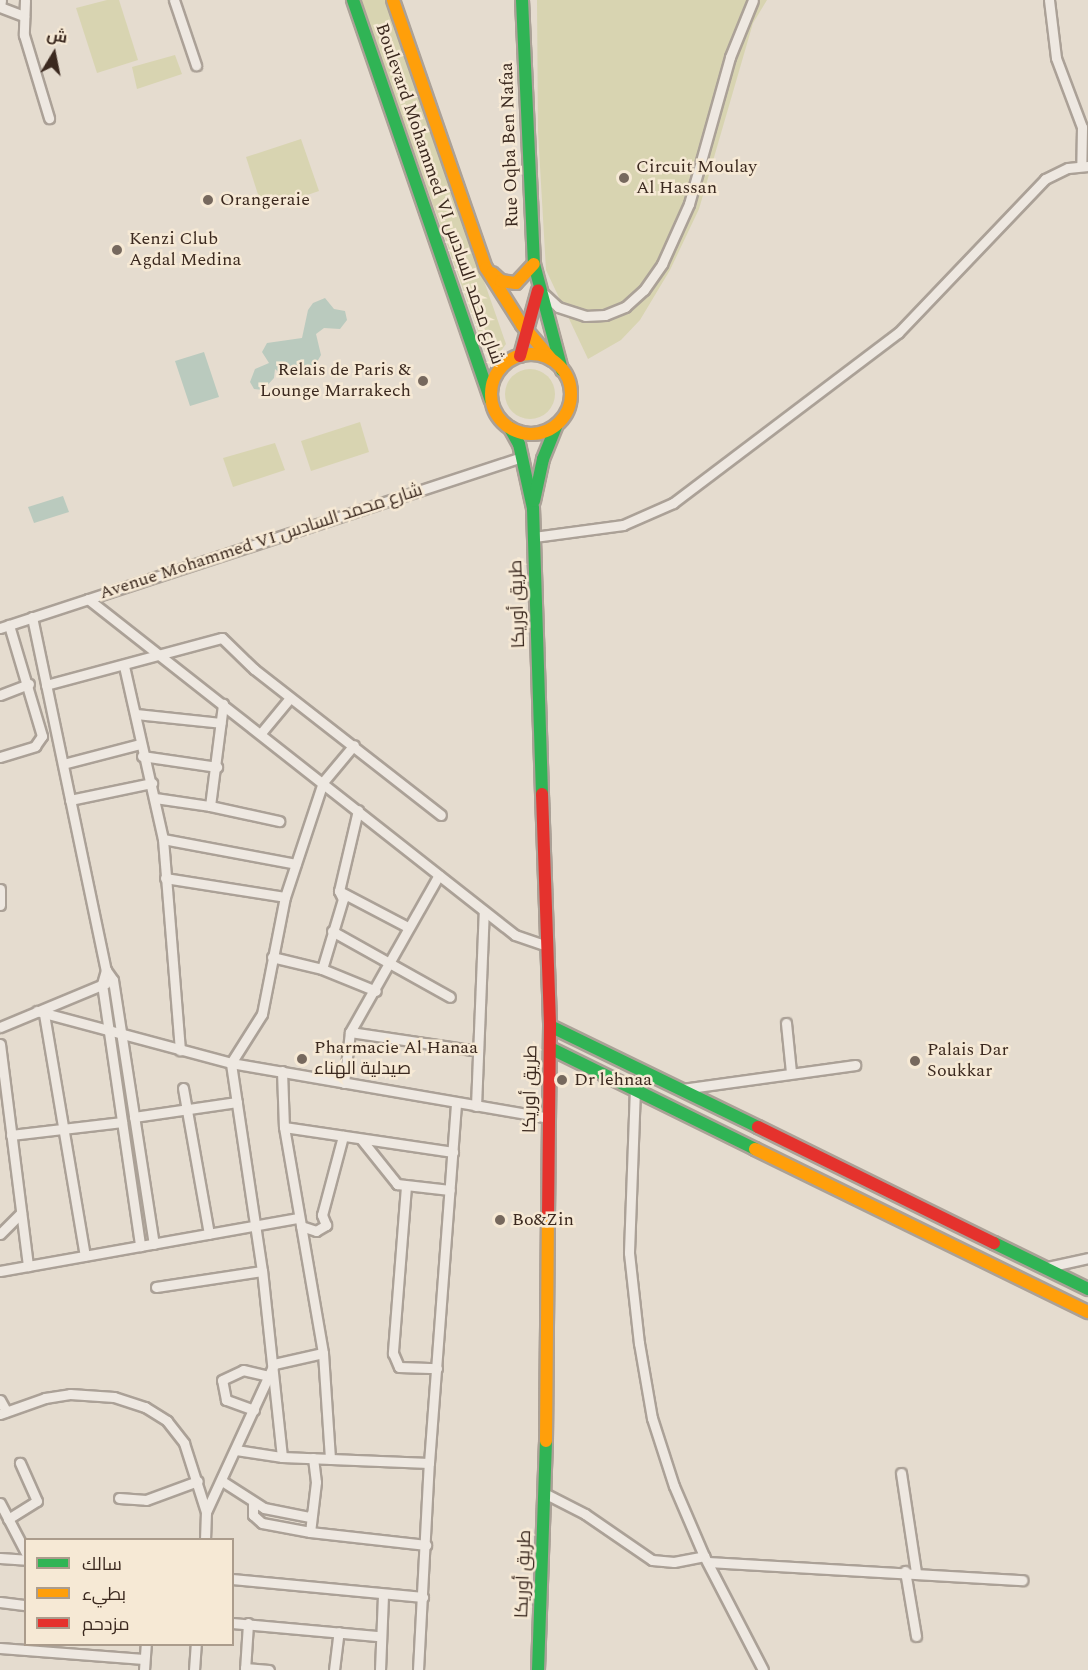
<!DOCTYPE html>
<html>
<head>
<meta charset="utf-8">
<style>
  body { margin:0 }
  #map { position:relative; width:1088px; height:1670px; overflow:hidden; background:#e5dccf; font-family:Spectral,Cairo,serif }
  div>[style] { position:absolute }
  .green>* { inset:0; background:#d8d4b1 }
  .round { border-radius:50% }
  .water>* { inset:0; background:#bacabe }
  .roads { filter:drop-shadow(2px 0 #aba197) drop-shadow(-2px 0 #aba197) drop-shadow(0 2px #aba197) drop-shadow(0 -2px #aba197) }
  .street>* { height:9px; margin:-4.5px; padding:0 4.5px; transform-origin:4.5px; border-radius:4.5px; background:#eee8e1 }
  .fast>* { height:12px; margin:-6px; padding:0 6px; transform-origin:6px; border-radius:6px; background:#30b455 }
  .slow>* { height:12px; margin:-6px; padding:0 6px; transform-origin:6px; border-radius:6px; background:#ff9f0a }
  .slow>.ring { margin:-6px; padding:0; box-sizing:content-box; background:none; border:12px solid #ff9f0a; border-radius:50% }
  .jam>* { height:12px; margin:-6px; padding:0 6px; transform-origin:6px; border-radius:6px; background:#e5322d }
  .dots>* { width:16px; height:16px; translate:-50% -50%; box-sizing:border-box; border:3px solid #f6e9d5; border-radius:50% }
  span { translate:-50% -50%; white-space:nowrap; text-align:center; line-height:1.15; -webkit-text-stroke:5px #f6e9d5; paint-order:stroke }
  .street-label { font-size:18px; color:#3b291f }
  .poi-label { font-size:18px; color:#3b291f }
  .left { translate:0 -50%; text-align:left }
  .right { translate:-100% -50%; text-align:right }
  .legend { position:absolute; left:24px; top:1538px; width:210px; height:108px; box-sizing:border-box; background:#f6e9d5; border:2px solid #ab9c8c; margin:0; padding:8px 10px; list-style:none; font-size:18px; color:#3b291f }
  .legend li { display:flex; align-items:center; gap:12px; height:30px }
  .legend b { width:30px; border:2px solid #ab9c8c }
  .north { position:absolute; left:24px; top:24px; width:60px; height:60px; -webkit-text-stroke:4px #f6e9d5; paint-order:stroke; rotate:10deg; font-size:16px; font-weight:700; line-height:24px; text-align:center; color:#3b291f }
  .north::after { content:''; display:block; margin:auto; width:21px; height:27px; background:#3b291f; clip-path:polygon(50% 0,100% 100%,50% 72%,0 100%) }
</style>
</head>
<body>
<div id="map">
  <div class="green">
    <div style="clip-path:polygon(107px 0,119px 0,138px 60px,97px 73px,76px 8px)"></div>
    <div style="clip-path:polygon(360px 0,386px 0,506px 344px,498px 355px,490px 355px,485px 351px)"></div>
    <div style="clip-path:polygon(537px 0,767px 0,753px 23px,699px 209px,670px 270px,640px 320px,621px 340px,588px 359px,546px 270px,538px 132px)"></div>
    <div style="clip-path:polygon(175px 55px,182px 74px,137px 89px,132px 67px)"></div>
    <div style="clip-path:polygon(301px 139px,319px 191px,263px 210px,246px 157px)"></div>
    <div class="round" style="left:505px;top:369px;width:50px;height:50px"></div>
    <div style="clip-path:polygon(360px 422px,369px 452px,311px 471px,301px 441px)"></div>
    <div style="clip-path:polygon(275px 443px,285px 470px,233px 487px,223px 458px)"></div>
  </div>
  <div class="water">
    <div style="clip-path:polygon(325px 298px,334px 309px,345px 311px,347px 320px,340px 329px,324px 328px,316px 334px,321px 355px,314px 367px,281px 374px,275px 369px,274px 378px,263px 390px,254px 389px,250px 382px,255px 369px,269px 363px,262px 352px,267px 343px,302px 338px,308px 310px,313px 303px)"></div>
    <div style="clip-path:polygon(204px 352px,219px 397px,190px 406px,175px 361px)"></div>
    <div style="clip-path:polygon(63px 496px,69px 512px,34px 523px,28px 507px)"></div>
  </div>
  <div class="roads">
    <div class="street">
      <div style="left:1px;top:0;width:7px;rotate:98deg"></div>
      <div style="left:0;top:7px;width:26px;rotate:21deg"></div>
      <div style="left:25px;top:0;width:35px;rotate:92deg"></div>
      <div style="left:24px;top:35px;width:87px;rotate:73.2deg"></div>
      <div style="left:174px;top:0;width:69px;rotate:71.3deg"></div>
      <div style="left:1049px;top:0;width:58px;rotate:83.1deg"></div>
      <div style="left:1056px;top:58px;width:74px;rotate:69.4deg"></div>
      <div style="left:1082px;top:127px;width:39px;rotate:91deg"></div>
      <div style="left:542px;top:292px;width:22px;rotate:43deg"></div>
      <div style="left:558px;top:307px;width:28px;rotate:18deg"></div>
      <div style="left:585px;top:316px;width:20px;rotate:-3deg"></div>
      <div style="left:605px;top:315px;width:22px;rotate:-22deg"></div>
      <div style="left:625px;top:307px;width:25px;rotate:-42deg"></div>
      <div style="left:644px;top:290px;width:32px;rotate:-55deg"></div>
      <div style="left:662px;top:264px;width:66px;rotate:-65.8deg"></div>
      <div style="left:689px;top:204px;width:153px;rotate:-74.4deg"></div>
      <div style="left:730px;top:57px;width:61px;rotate:-68deg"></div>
      <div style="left:534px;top:537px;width:90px;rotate:-7.7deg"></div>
      <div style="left:623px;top:525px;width:55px;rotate:-23.7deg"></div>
      <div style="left:673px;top:503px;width:282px;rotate:-37.1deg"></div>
      <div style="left:898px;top:333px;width:213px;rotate:-46.3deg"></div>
      <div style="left:1045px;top:179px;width:25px;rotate:-26deg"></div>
      <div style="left:1068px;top:168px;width:20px;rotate:-6deg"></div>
      <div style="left:88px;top:599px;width:543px;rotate:38.2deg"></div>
      <div style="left:515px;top:935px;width:34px;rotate:19deg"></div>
      <div style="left:32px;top:617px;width:361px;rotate:78.2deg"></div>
      <div style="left:106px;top:970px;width:12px;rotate:55deg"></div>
      <div style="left:113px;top:980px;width:267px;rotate:81.2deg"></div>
      <div style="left:0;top:628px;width:549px;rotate:-18.14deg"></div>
      <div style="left:124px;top:666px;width:177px;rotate:77.3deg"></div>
      <div style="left:163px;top:839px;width:212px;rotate:85.4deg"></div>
      <div style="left:46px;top:685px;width:182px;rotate:-15deg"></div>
      <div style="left:222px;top:638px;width:45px;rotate:44.1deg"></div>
      <div style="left:254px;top:669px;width:237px;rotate:38deg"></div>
      <div style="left:0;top:695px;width:31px;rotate:-21deg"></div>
      <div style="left:136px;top:714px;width:85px;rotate:6deg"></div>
      <div style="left:261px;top:733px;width:45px;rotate:-50.4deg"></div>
      <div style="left:142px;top:756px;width:76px;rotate:8.3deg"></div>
      <div style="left:0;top:757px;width:37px;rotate:-17deg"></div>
      <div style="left:35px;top:746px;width:12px;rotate:-55deg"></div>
      <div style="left:42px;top:736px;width:116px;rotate:-106.6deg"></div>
      <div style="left:63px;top:764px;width:80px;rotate:-14.6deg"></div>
      <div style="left:155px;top:798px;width:56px;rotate:8.3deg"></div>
      <div style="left:210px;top:806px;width:103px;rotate:-82.7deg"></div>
      <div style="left:70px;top:800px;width:84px;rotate:-11.7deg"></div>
      <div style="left:210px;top:806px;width:71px;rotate:12.3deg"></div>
      <div style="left:163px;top:839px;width:135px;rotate:10.6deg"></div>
      <div style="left:165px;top:878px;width:121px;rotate:9deg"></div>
      <div style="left:0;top:889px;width:16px;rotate:90deg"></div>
      <div style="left:339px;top:891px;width:78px;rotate:27.6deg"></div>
      <div style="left:332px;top:931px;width:135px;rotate:29.2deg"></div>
      <div style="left:272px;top:957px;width:51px;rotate:13.5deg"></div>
      <div style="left:322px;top:969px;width:58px;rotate:22.2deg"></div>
      <div style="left:322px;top:969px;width:73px;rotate:-73.3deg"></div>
      <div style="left:343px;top:899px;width:9px;rotate:-117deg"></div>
      <div style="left:339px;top:891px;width:83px;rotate:-76.8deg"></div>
      <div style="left:106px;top:970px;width:15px;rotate:106deg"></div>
      <div style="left:102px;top:984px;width:265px;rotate:81.7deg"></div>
      <div style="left:37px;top:1011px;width:201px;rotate:15deg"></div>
      <div style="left:231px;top:1063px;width:322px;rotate:9.8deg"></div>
      <div style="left:44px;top:1014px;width:245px;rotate:80.4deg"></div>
      <div style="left:786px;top:1023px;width:49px;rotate:84.2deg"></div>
      <div style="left:0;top:1027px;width:115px;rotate:-22.5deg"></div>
      <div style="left:350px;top:1032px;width:129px;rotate:8.4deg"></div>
      <div style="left:0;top:1044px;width:224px;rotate:82.8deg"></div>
      <div style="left:282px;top:1071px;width:56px;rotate:88deg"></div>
      <div style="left:284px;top:1127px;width:229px;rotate:80.2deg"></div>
      <div style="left:323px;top:1353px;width:106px;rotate:86.2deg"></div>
      <div style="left:344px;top:1083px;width:51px;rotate:-83.3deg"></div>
      <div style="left:350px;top:1032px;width:180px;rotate:-60.5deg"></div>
      <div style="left:183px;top:1088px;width:148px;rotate:79.9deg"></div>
      <div style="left:635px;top:1088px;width:165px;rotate:92.1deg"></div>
      <div style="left:629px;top:1253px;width:91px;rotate:83.7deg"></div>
      <div style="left:639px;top:1343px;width:76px;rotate:80.2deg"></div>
      <div style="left:652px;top:1418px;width:71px;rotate:72.1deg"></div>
      <div style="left:674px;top:1486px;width:76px;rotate:66.8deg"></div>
      <div style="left:704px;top:1556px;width:128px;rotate:62.6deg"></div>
      <div style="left:682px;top:1089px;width:175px;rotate:-7.9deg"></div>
      <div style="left:476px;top:1106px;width:195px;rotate:-87.7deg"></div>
      <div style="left:134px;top:1117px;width:104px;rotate:-8.3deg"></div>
      <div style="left:284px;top:1127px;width:171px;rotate:8.4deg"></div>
      <div style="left:11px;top:1135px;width:112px;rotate:-6.7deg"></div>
      <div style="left:361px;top:1139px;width:58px;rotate:51.3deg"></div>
      <div style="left:397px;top:1184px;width:53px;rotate:6.5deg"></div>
      <div style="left:406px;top:1186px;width:168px;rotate:94.5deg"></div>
      <div style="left:393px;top:1353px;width:15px;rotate:67deg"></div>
      <div style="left:399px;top:1367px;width:38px;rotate:2deg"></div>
      <div style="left:301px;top:1226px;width:16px;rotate:18deg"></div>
      <div style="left:316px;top:1231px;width:12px;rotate:-31deg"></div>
      <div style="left:326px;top:1225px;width:11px;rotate:-112deg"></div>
      <div style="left:322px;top:1215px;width:82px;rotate:-75.1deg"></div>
      <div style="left:0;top:1234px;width:30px;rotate:-45deg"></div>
      <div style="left:1043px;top:1268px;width:46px;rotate:-12.5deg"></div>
      <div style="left:0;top:1271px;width:303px;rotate:-10.1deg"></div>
      <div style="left:156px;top:1287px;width:107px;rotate:-8.6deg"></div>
      <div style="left:0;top:1400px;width:13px;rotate:61deg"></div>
      <div style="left:254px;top:1410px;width:30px;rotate:-160deg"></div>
      <div style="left:226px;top:1400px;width:20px;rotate:-101deg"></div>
      <div style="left:222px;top:1380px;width:23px;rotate:-25deg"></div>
      <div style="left:243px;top:1370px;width:27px;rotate:13deg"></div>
      <div style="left:0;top:1414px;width:48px;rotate:-19.6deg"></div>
      <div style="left:45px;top:1398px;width:25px;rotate:-9deg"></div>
      <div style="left:70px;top:1394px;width:44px;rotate:3.9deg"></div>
      <div style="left:114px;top:1397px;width:33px;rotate:18deg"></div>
      <div style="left:145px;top:1407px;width:26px;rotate:32deg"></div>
      <div style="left:167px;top:1421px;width:28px;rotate:52deg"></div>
      <div style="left:184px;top:1443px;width:72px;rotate:72.3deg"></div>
      <div style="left:236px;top:1450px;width:47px;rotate:8.7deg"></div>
      <div style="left:282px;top:1457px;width:147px;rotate:2.3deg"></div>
      <div style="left:282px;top:1457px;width:187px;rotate:-96.1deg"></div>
      <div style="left:262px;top:1271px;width:210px;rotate:-98.5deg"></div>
      <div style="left:231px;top:1063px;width:58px;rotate:-57.7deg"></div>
      <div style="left:262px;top:1014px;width:119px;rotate:-78.9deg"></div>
      <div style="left:285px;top:897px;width:121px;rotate:-71.7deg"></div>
      <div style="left:323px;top:782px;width:48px;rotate:-50deg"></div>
      <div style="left:313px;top:1458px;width:24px;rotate:83deg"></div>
      <div style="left:316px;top:1482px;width:50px;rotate:96.8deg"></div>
      <div style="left:310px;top:1532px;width:117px;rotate:6.4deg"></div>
      <div style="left:901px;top:1473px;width:100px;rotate:81.4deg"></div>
      <div style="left:222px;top:1481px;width:50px;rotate:32.7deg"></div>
      <div style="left:264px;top:1508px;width:47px;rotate:11.1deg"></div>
      <div style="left:310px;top:1517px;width:4px;rotate:-63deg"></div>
      <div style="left:546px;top:1494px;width:44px;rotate:27.1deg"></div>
      <div style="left:585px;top:1514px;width:81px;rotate:34.5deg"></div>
      <div style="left:652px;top:1560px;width:22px;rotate:5deg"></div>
      <div style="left:674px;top:1562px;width:31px;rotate:-11deg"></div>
      <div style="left:119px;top:1498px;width:27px;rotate:4deg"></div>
      <div style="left:146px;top:1500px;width:55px;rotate:-20.1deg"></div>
      <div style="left:0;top:1503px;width:56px;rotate:62.5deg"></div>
      <div style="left:253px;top:1504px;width:11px;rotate:90deg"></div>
      <div style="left:253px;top:1515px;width:12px;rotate:42deg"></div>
      <div style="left:262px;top:1523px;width:49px;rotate:10.6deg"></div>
      <div style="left:8px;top:1519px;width:34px;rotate:-32deg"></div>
      <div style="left:37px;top:1501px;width:42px;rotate:-114.1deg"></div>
      <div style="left:205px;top:1540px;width:28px;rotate:-88deg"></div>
      <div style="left:206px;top:1512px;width:163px;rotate:-65.3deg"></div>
      <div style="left:274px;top:1364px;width:50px;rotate:-12.7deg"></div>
      <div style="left:0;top:1558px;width:26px;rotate:4deg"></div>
      <div style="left:708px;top:1562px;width:315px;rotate:3.3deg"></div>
      <div style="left:905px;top:1571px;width:66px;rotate:80.4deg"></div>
      <div style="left:232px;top:1579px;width:192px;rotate:5.4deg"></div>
      <div style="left:0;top:1602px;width:26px;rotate:7deg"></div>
      <div style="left:232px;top:1623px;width:148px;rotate:5.1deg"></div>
      <div style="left:0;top:1648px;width:144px;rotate:4.4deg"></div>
      <div style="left:245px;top:1668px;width:24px;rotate:5deg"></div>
      <div style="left:144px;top:1670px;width:26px;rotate:-86deg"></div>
      <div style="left:194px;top:1670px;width:26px;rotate:-86deg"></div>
      <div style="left:245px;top:1670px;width:47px;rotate:-86.3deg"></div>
      <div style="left:334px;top:1670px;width:38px;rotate:-83deg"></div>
      <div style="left:380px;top:1670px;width:76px;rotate:-87.7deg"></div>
      <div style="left:418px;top:1670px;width:207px;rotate:-87deg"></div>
      <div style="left:429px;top:1463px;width:362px;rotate:-85.7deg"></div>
    </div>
    <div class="fast">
      <div style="left:353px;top:0;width:423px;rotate:71deg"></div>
      <div style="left:522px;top:0;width:264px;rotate:87.4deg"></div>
      <div style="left:534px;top:264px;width:110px;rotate:75.2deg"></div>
      <div style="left:510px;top:428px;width:18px;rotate:61deg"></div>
      <div style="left:519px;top:444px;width:66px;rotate:77.7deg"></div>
      <div style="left:533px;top:508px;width:286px;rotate:88.2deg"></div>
      <div style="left:534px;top:501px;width:43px;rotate:-77.9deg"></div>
      <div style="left:543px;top:459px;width:35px;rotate:-68deg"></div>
      <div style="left:550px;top:1026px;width:231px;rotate:25.9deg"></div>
      <div style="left:550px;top:1048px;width:229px;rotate:26.2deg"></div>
      <div style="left:994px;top:1243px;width:105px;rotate:26.1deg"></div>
      <div style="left:538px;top:1670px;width:229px;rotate:-88deg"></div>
    </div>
    <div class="slow">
      <div style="left:393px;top:0;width:284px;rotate:70.9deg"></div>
      <div style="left:486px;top:268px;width:67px;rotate:57.7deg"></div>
      <div style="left:522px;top:325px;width:46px;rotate:49.4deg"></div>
      <div style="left:492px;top:273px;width:12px;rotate:42deg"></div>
      <div style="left:501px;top:281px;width:15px;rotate:8deg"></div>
      <div style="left:516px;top:283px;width:26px;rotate:-47deg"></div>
      <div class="ring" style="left:491px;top:354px;width:68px;height:68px"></div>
      <div style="left:755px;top:1149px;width:371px;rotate:26.1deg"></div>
      <div style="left:546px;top:1441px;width:229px;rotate:-89.5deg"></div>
    </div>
    <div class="jam">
      <div style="left:520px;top:356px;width:68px;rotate:-74.7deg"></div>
      <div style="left:542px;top:794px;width:232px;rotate:88deg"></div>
      <div style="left:550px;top:1026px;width:186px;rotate:90.6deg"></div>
      <div style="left:758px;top:1127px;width:263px;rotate:26.2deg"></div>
    </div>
  </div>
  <div class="dots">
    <div style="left:624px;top:178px;background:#76685d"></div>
    <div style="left:208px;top:200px;background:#76685d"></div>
    <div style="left:117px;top:250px;background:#76685d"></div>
    <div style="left:423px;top:381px;background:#76685d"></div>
    <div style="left:302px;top:1059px;background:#76685d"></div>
    <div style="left:915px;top:1061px;background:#76685d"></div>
    <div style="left:562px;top:1080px;background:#76685d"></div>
    <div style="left:500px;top:1220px;background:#76685d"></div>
  </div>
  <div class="street-label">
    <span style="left:510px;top:145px;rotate:-92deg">Rue Oqba Ben Nafaa</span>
    <span style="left:439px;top:194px;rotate:71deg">Boulevard Mohammed VI شارع محمد السادس</span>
    <span style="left:261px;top:542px;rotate:-18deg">Avenue Mohammed VI شارع محمد السادس</span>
    <span style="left:518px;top:604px;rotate:-92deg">طريق أوريكا</span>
    <span style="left:531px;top:1089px;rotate:-89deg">طريق أوريكا</span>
    <span style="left:524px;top:1574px;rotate:-88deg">طريق أوريكا</span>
  </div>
  <div class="poi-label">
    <span class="left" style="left:636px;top:178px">Circuit Moulay<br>Al Hassan</span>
    <span class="left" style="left:220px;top:200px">Orangeraie</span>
    <span class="left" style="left:129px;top:250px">Kenzi Club<br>Agdal Medina</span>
    <span class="right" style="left:411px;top:381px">Relais de Paris &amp;<br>Lounge Marrakech</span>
    <span class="left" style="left:314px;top:1059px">Pharmacie Al Hanaa<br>صيدلية الهناء</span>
    <span class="left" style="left:927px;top:1061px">Palais Dar<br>Soukkar</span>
    <span class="left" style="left:574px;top:1080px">Dr lehnaa</span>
    <span class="left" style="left:512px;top:1220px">Bo&amp;Zin</span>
  </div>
  <ul class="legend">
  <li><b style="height:8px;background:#30b455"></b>سالك</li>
  <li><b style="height:8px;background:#ff9f0a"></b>بطيء</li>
  <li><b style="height:8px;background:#e5322d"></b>مزدحم</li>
  </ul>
  <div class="north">ش</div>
</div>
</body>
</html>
